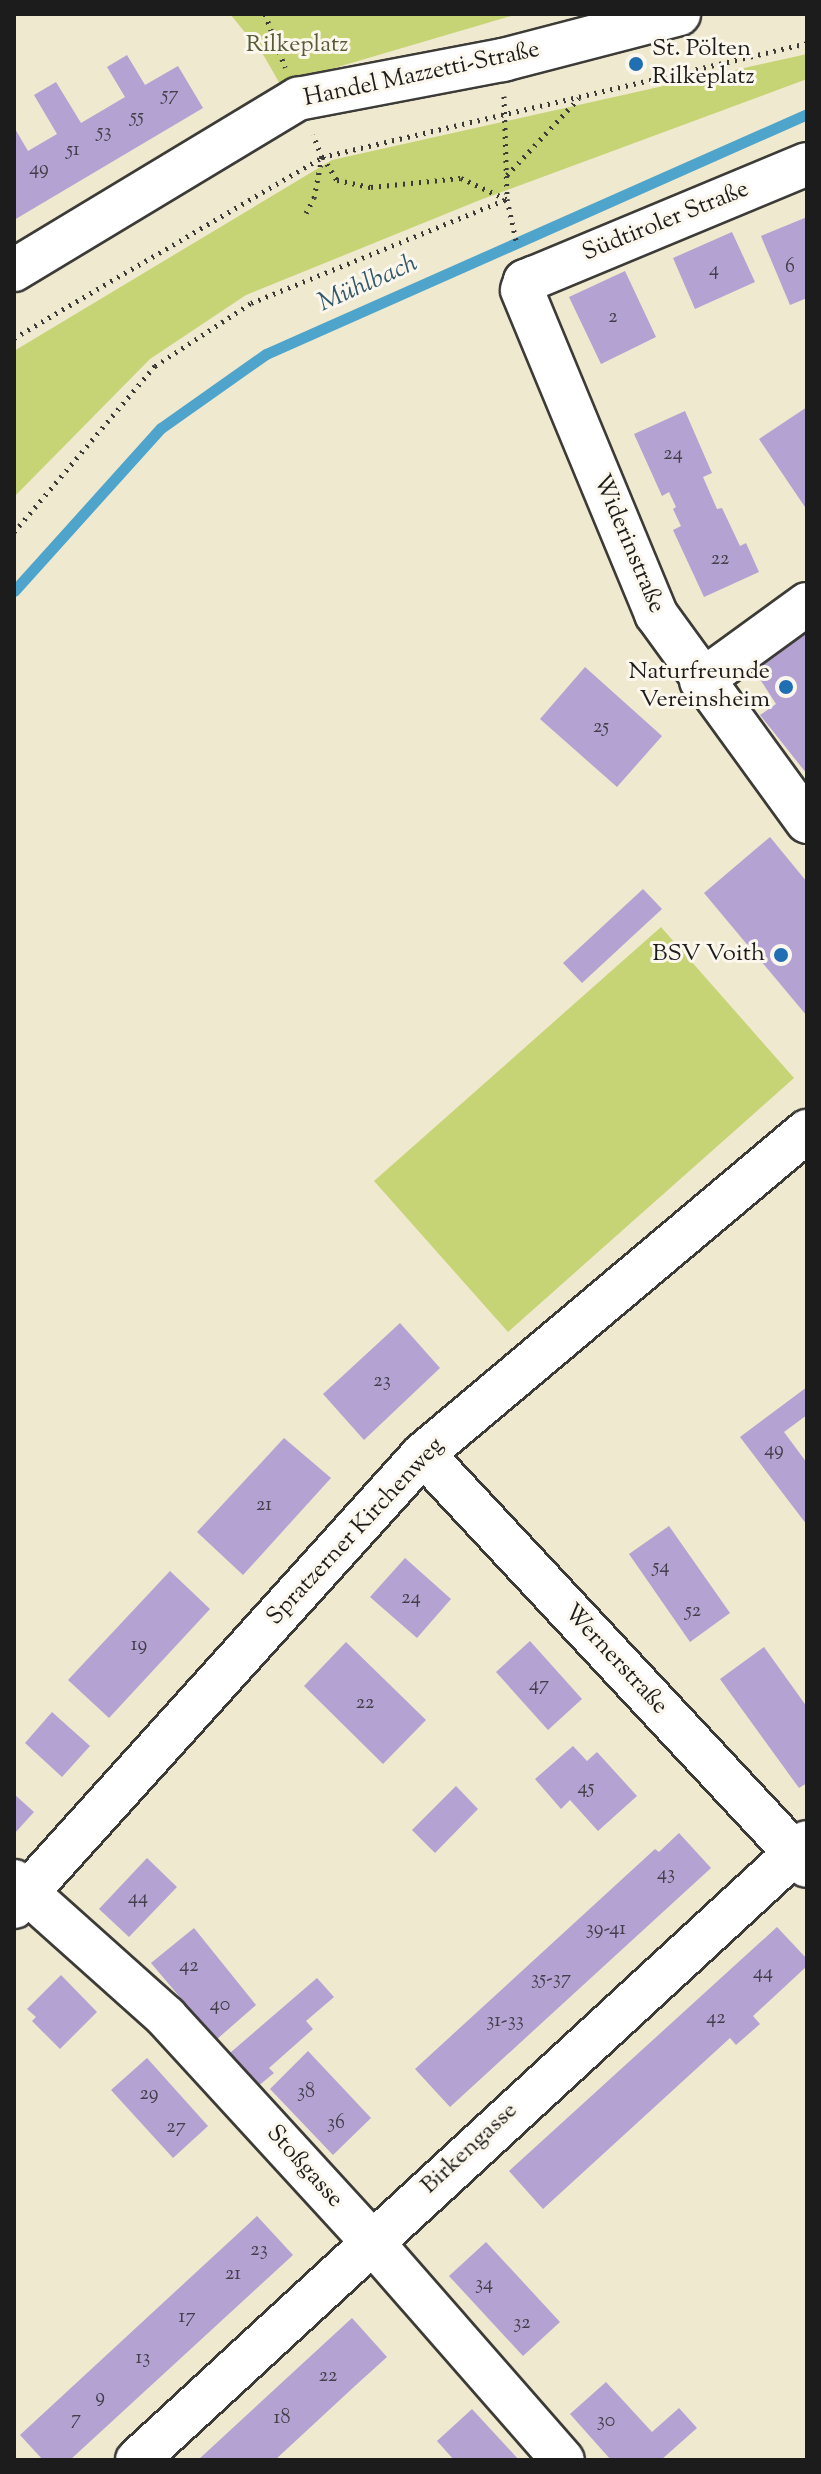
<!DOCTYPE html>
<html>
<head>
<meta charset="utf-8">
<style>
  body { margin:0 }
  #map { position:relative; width:821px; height:2474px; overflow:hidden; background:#efe9cf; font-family:"Sorts Mill Goudy",serif }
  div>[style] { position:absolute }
  .green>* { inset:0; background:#c7d475 }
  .stream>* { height:11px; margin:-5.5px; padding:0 5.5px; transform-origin:5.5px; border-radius:5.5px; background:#4fa4cb }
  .building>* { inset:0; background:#b4a2d2 }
  .path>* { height:5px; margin-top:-2.5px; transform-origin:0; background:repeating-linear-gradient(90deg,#3c3b37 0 2px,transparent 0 8px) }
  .roads { filter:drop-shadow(2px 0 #3c3b37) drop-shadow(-2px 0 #3c3b37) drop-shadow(0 2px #3c3b37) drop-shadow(0 -2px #3c3b37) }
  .minor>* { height:42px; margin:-21px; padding:0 21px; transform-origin:21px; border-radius:21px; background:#fff }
  .dots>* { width:22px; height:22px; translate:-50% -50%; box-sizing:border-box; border:4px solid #fbf7ec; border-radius:50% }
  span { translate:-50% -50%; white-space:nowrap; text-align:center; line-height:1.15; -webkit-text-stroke:6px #fbf7ec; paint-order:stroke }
  .number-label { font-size:20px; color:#423e4a }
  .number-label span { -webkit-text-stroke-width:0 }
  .park-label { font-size:24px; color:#585c3b }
  .poi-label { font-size:24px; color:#1c1c1c }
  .left { translate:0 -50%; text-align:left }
  .right { translate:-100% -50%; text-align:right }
  .street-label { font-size:24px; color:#1c1c1c }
  .water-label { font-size:26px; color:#33596b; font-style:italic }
  .frame { position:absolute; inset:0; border:16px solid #1c1c1c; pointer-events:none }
</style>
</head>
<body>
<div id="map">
  <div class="green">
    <div style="clip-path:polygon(230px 14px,518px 14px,280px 84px,264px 56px)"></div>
    <div style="clip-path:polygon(807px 54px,807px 79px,480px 200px,246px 295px,150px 359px,14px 497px,14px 351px,332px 160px)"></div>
    <div style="clip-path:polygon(661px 927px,794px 1078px,508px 1332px,374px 1181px)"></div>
  </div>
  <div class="stream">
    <div style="left:14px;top:591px;width:219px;rotate:-48deg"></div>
    <div style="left:161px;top:428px;width:128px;rotate:-35.2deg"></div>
    <div style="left:266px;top:354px;width:592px;rotate:-23.92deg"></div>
  </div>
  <div class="building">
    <div style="clip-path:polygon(127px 55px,145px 85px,178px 66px,203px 108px,14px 220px,14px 127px,28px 151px,57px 134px,34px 95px,56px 82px,81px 123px,125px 97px,107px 67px)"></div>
    <div style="clip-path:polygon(807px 217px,807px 298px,790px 305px,761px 236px)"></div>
    <div style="clip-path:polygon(732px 232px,755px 282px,695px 309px,673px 258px)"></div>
    <div style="clip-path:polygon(625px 271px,656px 337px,601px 364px,569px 297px)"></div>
    <div style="clip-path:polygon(807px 407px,807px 510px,759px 439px)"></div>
    <div style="clip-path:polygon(685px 411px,712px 473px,703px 477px,717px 509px,722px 508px,740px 546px,746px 543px,759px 572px,704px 597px,673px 530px,681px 526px,673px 509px,676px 507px,669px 492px,662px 496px,634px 434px)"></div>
    <div style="clip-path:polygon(807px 633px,807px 774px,760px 715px,776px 704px,754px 670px)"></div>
    <div style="clip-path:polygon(585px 667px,662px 736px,617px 787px,540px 719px)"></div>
    <div style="clip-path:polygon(770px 837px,807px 882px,807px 1016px,704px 893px)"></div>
    <div style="clip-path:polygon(643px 889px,662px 909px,582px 983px,563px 963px)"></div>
    <div style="clip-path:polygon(400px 1323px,440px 1368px,364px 1440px,323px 1394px)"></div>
    <div style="clip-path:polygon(807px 1387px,807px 1415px,784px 1432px,807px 1463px,807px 1525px,740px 1437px)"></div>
    <div style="clip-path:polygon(284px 1438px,331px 1478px,243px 1575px,197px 1532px)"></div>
    <div style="clip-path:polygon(669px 1526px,730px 1613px,690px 1642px,629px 1554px)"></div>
    <div style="clip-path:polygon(405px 1558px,451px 1599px,417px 1638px,370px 1597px)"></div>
    <div style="clip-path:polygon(170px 1571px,210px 1609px,109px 1718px,68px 1680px)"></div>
    <div style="clip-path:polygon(530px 1641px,582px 1699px,548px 1730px,496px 1672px)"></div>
    <div style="clip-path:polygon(346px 1642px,426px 1720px,383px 1764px,304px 1686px)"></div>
    <div style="clip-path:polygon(764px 1647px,807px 1707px,807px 1783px,799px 1788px,720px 1679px)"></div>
    <div style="clip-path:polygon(52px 1712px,90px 1746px,62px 1777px,25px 1743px)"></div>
    <div style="clip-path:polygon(573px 1746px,587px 1761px,597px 1752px,637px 1796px,598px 1831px,570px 1800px,561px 1809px,535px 1779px)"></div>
    <div style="clip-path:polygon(456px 1786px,478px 1809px,435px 1853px,412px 1830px)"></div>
    <div style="clip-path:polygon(14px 1794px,34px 1812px,14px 1834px)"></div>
    <div style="clip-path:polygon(679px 1833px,711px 1868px,450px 2107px,415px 2069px,655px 1849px,659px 1852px)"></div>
    <div style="clip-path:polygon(147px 1858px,177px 1887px,129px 1937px,99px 1909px)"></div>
    <div style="clip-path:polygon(777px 1927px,807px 1959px,807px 1966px,753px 2016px,760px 2024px,736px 2045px,730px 2038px,543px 2209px,509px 2171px)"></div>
    <div style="clip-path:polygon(194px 1928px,256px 2005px,216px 2040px,151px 1963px)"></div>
    <div style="clip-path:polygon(61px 1975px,97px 2012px,60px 2049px,32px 2021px,36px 2017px,27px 2009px)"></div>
    <div style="clip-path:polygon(317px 1978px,334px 1997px,306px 2021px,313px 2029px,269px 2068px,274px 2073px,251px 2092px,223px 2059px)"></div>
    <div style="clip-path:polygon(308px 2051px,371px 2118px,333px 2155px,270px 2089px)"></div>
    <div style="clip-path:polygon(147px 2058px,208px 2126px,173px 2158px,111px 2090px)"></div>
    <div style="clip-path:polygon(257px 2216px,293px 2255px,70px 2460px,43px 2460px,20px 2435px)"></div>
    <div style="clip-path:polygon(486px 2242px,560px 2322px,523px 2356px,449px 2276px)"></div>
    <div style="clip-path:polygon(352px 2318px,387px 2357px,356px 2385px,275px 2460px,198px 2460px)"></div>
    <div style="clip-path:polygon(606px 2382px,652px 2432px,679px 2408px,697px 2428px,661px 2460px,611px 2460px,570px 2414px)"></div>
    <div style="clip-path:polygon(472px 2409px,519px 2460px,454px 2460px,437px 2441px)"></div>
  </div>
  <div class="path">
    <div style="left:265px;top:14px;width:57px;rotate:69.3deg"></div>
    <div style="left:504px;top:96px;width:103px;rotate:88.3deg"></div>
    <div style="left:507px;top:199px;width:47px;rotate:77.7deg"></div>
    <div style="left:323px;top:157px;width:27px;rotate:59deg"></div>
    <div style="left:337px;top:180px;width:35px;rotate:12deg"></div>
    <div style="left:371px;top:187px;width:90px;rotate:-5.7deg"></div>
    <div style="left:461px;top:178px;width:50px;rotate:25deg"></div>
    <div style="left:507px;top:175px;width:105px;rotate:-46.9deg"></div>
    <div style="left:306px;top:213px;width:17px;rotate:-62deg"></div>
    <div style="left:314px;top:198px;width:42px;rotate:-79deg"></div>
    <div style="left:322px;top:157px;width:24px;rotate:-112deg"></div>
    <div style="left:14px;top:338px;width:357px;rotate:-30.4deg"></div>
    <div style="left:322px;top:157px;width:498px;rotate:-13.2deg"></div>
    <div style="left:14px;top:532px;width:218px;rotate:-49.7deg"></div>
    <div style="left:155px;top:366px;width:115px;rotate:-33.3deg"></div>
    <div style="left:251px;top:303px;width:276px;rotate:-22.1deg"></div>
  </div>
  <div class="roads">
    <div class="minor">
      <div style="left:807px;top:164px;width:295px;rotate:157.4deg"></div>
      <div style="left:535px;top:277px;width:11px;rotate:158deg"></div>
      <div style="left:525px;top:281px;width:9px;rotate:108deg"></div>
      <div style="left:522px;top:290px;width:351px;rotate:67.5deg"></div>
      <div style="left:656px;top:614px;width:257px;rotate:54deg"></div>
      <div style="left:14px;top:270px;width:332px;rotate:-31.1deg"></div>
      <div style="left:298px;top:99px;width:209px;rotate:-10.8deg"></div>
      <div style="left:503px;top:60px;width:182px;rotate:-14.6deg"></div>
      <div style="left:701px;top:681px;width:131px;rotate:-36deg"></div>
      <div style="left:423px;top:1454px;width:563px;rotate:47.01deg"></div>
      <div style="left:14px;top:1881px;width:204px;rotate:41.8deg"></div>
      <div style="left:166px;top:2017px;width:304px;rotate:47.5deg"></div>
      <div style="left:371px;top:2241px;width:291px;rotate:48.8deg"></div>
      <div style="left:14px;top:1907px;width:610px;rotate:-47.92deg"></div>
      <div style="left:423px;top:1454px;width:502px;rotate:-40.07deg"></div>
      <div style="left:137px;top:2460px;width:911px;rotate:-42.69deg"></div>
    </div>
  </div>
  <div class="dots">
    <div style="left:636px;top:64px;background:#1f6fb2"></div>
    <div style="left:786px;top:687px;background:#1f6fb2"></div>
    <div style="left:781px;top:955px;background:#1f6fb2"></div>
  </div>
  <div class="number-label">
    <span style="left:170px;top:95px">57</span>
    <span style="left:137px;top:117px">55</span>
    <span style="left:104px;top:132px">53</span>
    <span style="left:73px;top:150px">51</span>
    <span style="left:39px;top:169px">49</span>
    <span style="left:790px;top:267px">6</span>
    <span style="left:714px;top:270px">4</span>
    <span style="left:613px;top:317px">2</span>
    <span style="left:673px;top:454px">24</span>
    <span style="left:720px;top:559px">22</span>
    <span style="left:601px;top:727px">25</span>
    <span style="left:382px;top:1381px">23</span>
    <span style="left:774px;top:1450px">49</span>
    <span style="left:264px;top:1505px">21</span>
    <span style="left:661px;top:1567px">54</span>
    <span style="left:411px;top:1598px">24</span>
    <span style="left:693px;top:1611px">52</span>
    <span style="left:139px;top:1645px">19</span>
    <span style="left:539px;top:1685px">47</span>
    <span style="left:365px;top:1703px">22</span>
    <span style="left:586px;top:1788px">45</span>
    <span style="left:666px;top:1874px">43</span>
    <span style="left:138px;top:1898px">44</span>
    <span style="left:606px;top:1929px">39-41</span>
    <span style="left:189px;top:1966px">42</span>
    <span style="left:763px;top:1973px">44</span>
    <span style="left:551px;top:1979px">35-37</span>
    <span style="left:220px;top:2005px">40</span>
    <span style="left:716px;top:2018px">42</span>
    <span style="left:505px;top:2021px">31-33</span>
    <span style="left:306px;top:2092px">38</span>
    <span style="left:149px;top:2094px">29</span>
    <span style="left:336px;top:2123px">36</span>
    <span style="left:176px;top:2127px">27</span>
    <span style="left:259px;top:2250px">23</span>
    <span style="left:233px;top:2274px">21</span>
    <span style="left:484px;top:2284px">34</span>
    <span style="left:187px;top:2317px">17</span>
    <span style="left:522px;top:2323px">32</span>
    <span style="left:143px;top:2358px">13</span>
    <span style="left:328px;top:2376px">22</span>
    <span style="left:100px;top:2397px">9</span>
    <span style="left:282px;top:2418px">18</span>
    <span style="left:76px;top:2419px">7</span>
    <span style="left:606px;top:2421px">30</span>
  </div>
  <div class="park-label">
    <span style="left:297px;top:46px">Rilkeplatz</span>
  </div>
  <div class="poi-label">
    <span class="left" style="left:652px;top:64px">St. Pölten<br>Rilkeplatz</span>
    <span class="right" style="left:770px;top:687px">Naturfreunde<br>Vereinsheim</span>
    <span class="right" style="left:765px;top:955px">BSV Voith</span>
  </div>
  <div class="street-label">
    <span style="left:422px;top:75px;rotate:-12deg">Handel Mazzetti-Straße</span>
    <span style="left:666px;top:222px;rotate:-22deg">Südtiroler Straße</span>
    <span style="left:628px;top:544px;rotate:67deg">Widerinstraße</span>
    <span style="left:356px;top:1532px;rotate:-47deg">Spratzerner Kirchenweg</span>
    <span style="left:615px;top:1660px;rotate:47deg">Wernerstraße</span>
    <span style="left:470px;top:2149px;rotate:-43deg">Birkengasse</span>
    <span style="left:304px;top:2167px;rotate:48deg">Stoßgasse</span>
  </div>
  <div class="water-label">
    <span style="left:368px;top:284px;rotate:-24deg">Mühlbach</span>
  </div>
  <div class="frame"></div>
</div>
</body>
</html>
